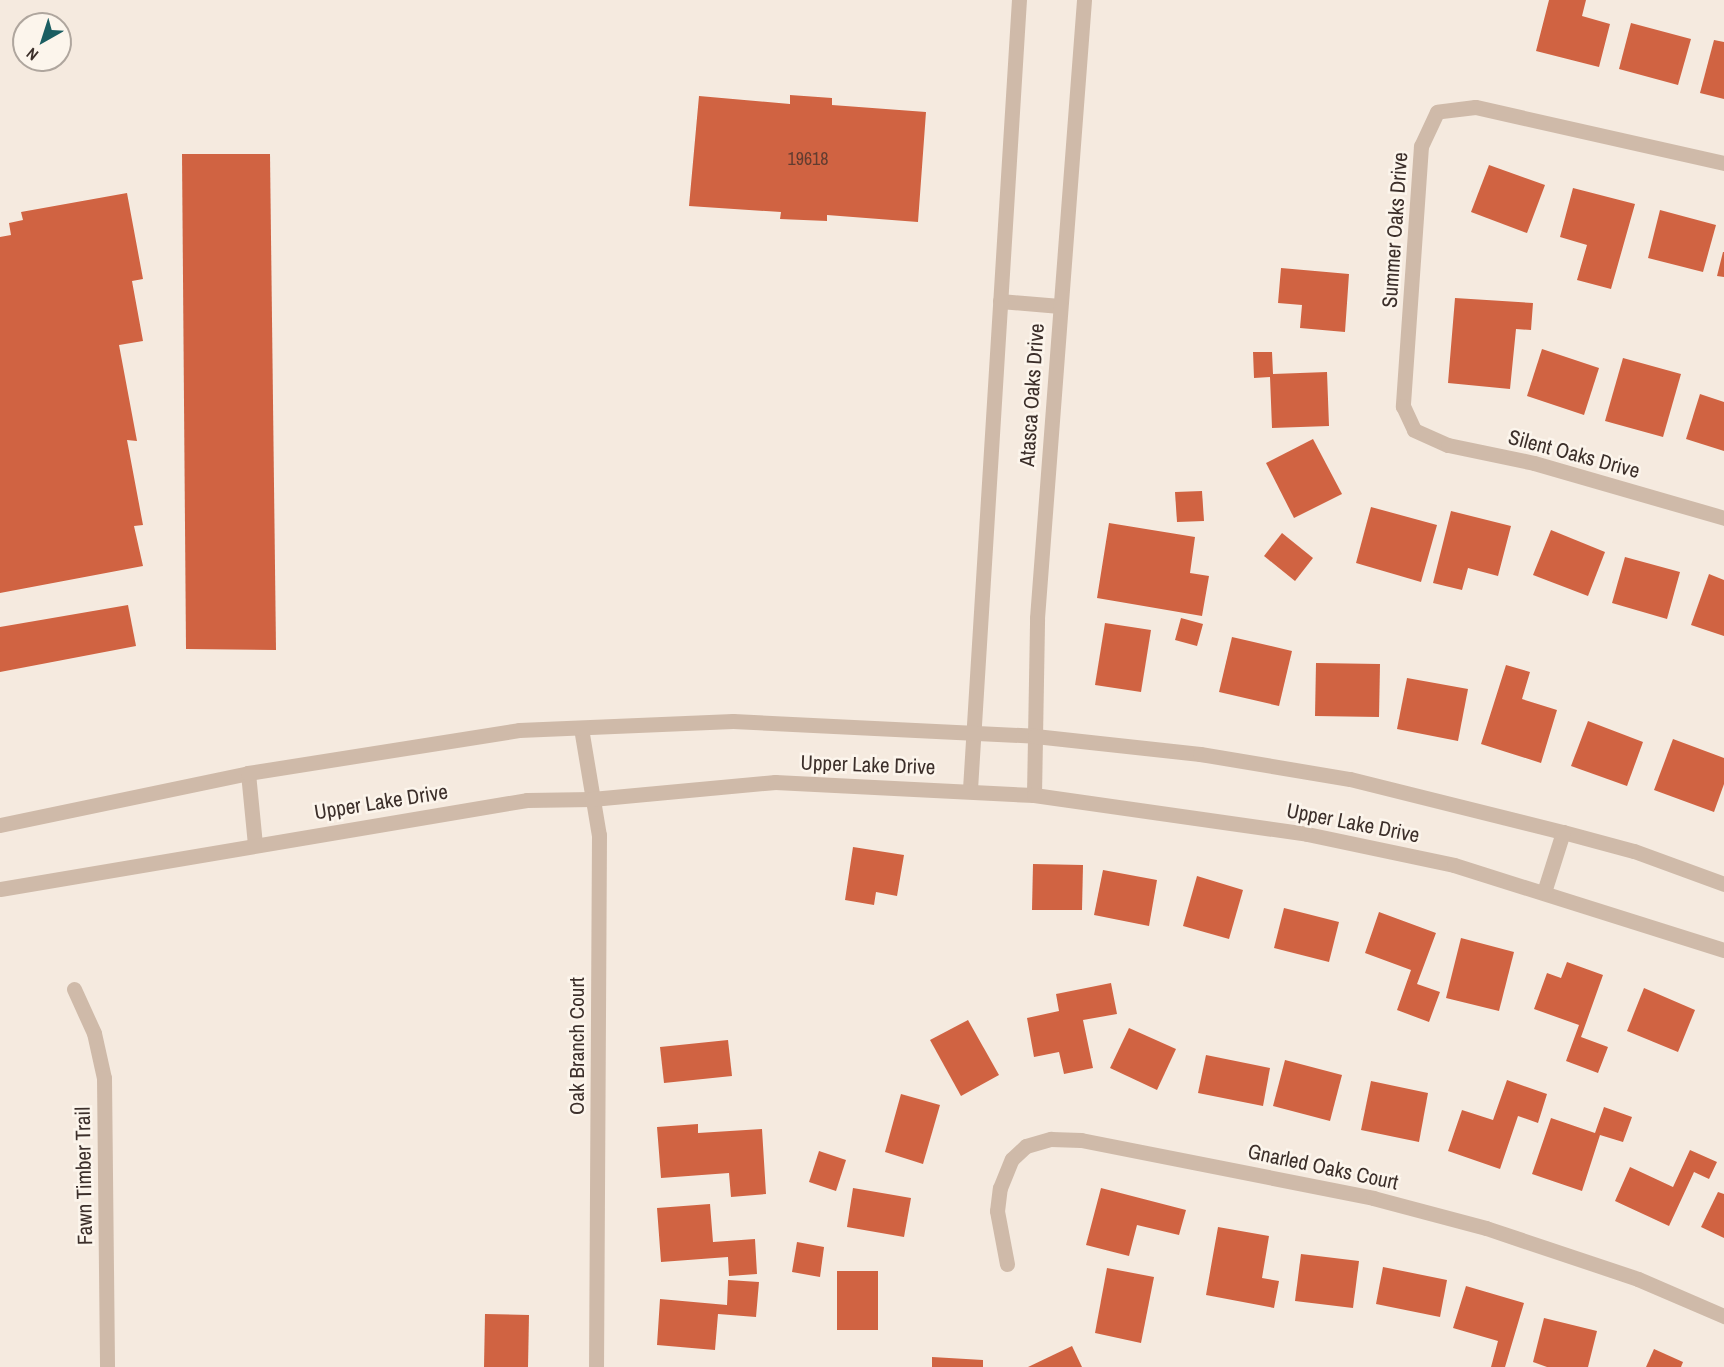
<!DOCTYPE html>
<html>
<head>
<meta charset="utf-8">
<style>
  body { margin:0 }
  #map { position:relative; width:1724px; height:1367px; overflow:hidden; background:#f5eadf; font-family:"Archivo Narrow",sans-serif }
  div>[style] { position:absolute }
  .building>* { inset:0; background:#d06342 }
  .minor>* { height:15px; margin:-7.5px; padding:0 7.5px; transform-origin:7.5px; border-radius:7.5px; background:#cfbaa9 }
  .tertiary>* { height:15px; margin:-7.5px; padding:0 7.5px; transform-origin:7.5px; border-radius:7.5px; background:#cfbaa9 }
  span { translate:-50% -50%; white-space:nowrap; text-align:center; line-height:1.15; -webkit-text-stroke:5px #fcf5ec; paint-order:stroke }
  .number-label { font-size:18px; color:#613c30 }
  .number-label span { -webkit-text-stroke-width:0 }
  .street-label { font-size:21px; color:#3c2f2a }
  .north { position:absolute; left:12px; top:12px; width:60px; height:60px; box-sizing:border-box; background:#fcf5ec; border:2px solid #afa69e; border-radius:50%; rotate:219deg; font-size:16px; font-weight:700; line-height:24px; text-align:center; color:#3c2f2a }
  .north::after { content:''; display:block; margin:auto; width:21px; height:27px; background:#1b5e62; clip-path:polygon(50% 0,100% 100%,50% 72%,0 100%) }
</style>
</head>
<body>
<div id="map">
  <div class="building">
    <div style="clip-path:polygon(1549px 0,1586px 0,1582px 16px,1610px 24px,1599px 67px,1536px 51px)"></div>
    <div style="clip-path:polygon(1631px 23px,1691px 39px,1678px 85px,1619px 69px)"></div>
    <div style="clip-path:polygon(1714px 40px,1724px 42px,1724px 99px,1700px 93px)"></div>
    <div style="clip-path:polygon(790px 95px,832px 98px,832px 105px,926px 112px,918px 222px,827px 215px,827px 221px,780px 219px,781px 212px,689px 206px,699px 96px,790px 104px)"></div>
    <div style="clip-path:polygon(182px 154px,270px 154px,276px 650px,186px 649px)"></div>
    <div style="clip-path:polygon(1489px 165px,1545px 185px,1527px 233px,1471px 212px)"></div>
    <div style="clip-path:polygon(1573px 188px,1635px 204px,1611px 289px,1577px 280px,1587px 245px,1560px 237px)"></div>
    <div style="clip-path:polygon(127px 193px,143px 279px,132px 281px,143px 341px,119px 345px,137px 441px,127px 440px,143px 525px,134px 526px,143px 566px,0 593px,0 237px,11px 235px,9px 223px,23px 220px,21px 212px)"></div>
    <div style="clip-path:polygon(1660px 210px,1716px 225px,1703px 272px,1648px 258px)"></div>
    <div style="clip-path:polygon(1723px 252px,1724px 252px,1724px 277px,1717px 276px)"></div>
    <div style="clip-path:polygon(1281px 268px,1349px 274px,1345px 332px,1300px 328px,1302px 305px,1278px 303px)"></div>
    <div style="clip-path:polygon(1455px 298px,1533px 303px,1531px 330px,1516px 329px,1510px 389px,1448px 383px)"></div>
    <div style="clip-path:polygon(1542px 349px,1599px 368px,1584px 415px,1527px 396px)"></div>
    <div style="clip-path:polygon(1253px 352px,1272px 352px,1273px 374px,1327px 372px,1329px 426px,1272px 428px,1270px 377px,1254px 378px)"></div>
    <div style="clip-path:polygon(1623px 358px,1681px 374px,1663px 437px,1605px 421px)"></div>
    <div style="clip-path:polygon(1700px 394px,1724px 402px,1724px 451px,1686px 439px)"></div>
    <div style="clip-path:polygon(1313px 439px,1342px 494px,1294px 518px,1266px 463px)"></div>
    <div style="clip-path:polygon(1202px 491px,1204px 521px,1177px 522px,1175px 492px)"></div>
    <div style="clip-path:polygon(1371px 507px,1437px 525px,1421px 582px,1356px 563px)"></div>
    <div style="clip-path:polygon(1451px 511px,1511px 526px,1498px 576px,1468px 568px,1462px 590px,1433px 583px)"></div>
    <div style="clip-path:polygon(1109px 523px,1195px 537px,1190px 573px,1209px 576px,1202px 616px,1097px 598px)"></div>
    <div style="clip-path:polygon(1551px 530px,1605px 552px,1588px 596px,1533px 575px)"></div>
    <div style="clip-path:polygon(1282px 533px,1313px 558px,1295px 581px,1264px 556px)"></div>
    <div style="clip-path:polygon(1625px 557px,1680px 572px,1667px 619px,1612px 603px)"></div>
    <div style="clip-path:polygon(1709px 574px,1724px 580px,1724px 636px,1691px 625px)"></div>
    <div style="clip-path:polygon(128px 605px,136px 646px,0 672px,0 627px)"></div>
    <div style="clip-path:polygon(1181px 618px,1203px 624px,1197px 646px,1175px 640px)"></div>
    <div style="clip-path:polygon(1105px 623px,1151px 630px,1141px 692px,1095px 685px)"></div>
    <div style="clip-path:polygon(1232px 637px,1292px 651px,1279px 706px,1219px 692px)"></div>
    <div style="clip-path:polygon(1316px 663px,1380px 664px,1379px 717px,1315px 716px)"></div>
    <div style="clip-path:polygon(1506px 665px,1530px 672px,1522px 699px,1557px 710px,1541px 763px,1481px 744px)"></div>
    <div style="clip-path:polygon(1407px 678px,1468px 689px,1458px 741px,1397px 729px)"></div>
    <div style="clip-path:polygon(1588px 721px,1643px 742px,1627px 786px,1571px 766px)"></div>
    <div style="clip-path:polygon(1673px 739px,1724px 758px,1724px 784px,1714px 812px,1654px 790px)"></div>
    <div style="clip-path:polygon(853px 847px,904px 855px,897px 896px,876px 892px,874px 905px,845px 900px)"></div>
    <div style="clip-path:polygon(1033px 864px,1083px 865px,1082px 910px,1032px 910px)"></div>
    <div style="clip-path:polygon(1103px 870px,1157px 880px,1149px 926px,1094px 915px)"></div>
    <div style="clip-path:polygon(1197px 876px,1243px 890px,1229px 939px,1183px 926px)"></div>
    <div style="clip-path:polygon(1284px 908px,1339px 922px,1329px 962px,1274px 948px)"></div>
    <div style="clip-path:polygon(1379px 912px,1436px 933px,1417px 984px,1440px 992px,1429px 1022px,1397px 1010px,1411px 970px,1365px 953px)"></div>
    <div style="clip-path:polygon(1461px 938px,1514px 952px,1499px 1011px,1446px 998px)"></div>
    <div style="clip-path:polygon(1567px 962px,1603px 975px,1581px 1037px,1608px 1047px,1598px 1073px,1566px 1061px,1579px 1025px,1534px 1009px,1547px 973px,1561px 978px)"></div>
    <div style="clip-path:polygon(1111px 983px,1117px 1014px,1083px 1020px,1093px 1068px,1064px 1074px,1059px 1052px,1034px 1057px,1027px 1018px,1059px 1011px,1056px 994px)"></div>
    <div style="clip-path:polygon(1644px 988px,1695px 1010px,1678px 1052px,1627px 1031px)"></div>
    <div style="clip-path:polygon(968px 1020px,999px 1075px,961px 1096px,930px 1040px)"></div>
    <div style="clip-path:polygon(1129px 1028px,1176px 1049px,1157px 1090px,1110px 1068px)"></div>
    <div style="clip-path:polygon(728px 1040px,732px 1076px,664px 1083px,660px 1047px)"></div>
    <div style="clip-path:polygon(1206px 1055px,1270px 1068px,1263px 1106px,1198px 1093px)"></div>
    <div style="clip-path:polygon(1285px 1060px,1342px 1075px,1330px 1121px,1273px 1106px)"></div>
    <div style="clip-path:polygon(1507px 1080px,1547px 1094px,1538px 1123px,1518px 1116px,1500px 1169px,1448px 1151px,1462px 1110px,1493px 1120px)"></div>
    <div style="clip-path:polygon(1371px 1081px,1428px 1093px,1419px 1142px,1361px 1130px)"></div>
    <div style="clip-path:polygon(901px 1094px,940px 1105px,923px 1164px,885px 1152px)"></div>
    <div style="clip-path:polygon(1604px 1107px,1632px 1117px,1623px 1142px,1600px 1135px,1582px 1191px,1532px 1174px,1551px 1118px,1595px 1133px)"></div>
    <div style="clip-path:polygon(698px 1124px,698px 1133px,762px 1129px,766px 1194px,731px 1197px,729px 1173px,661px 1178px,657px 1127px)"></div>
    <div style="clip-path:polygon(1690px 1150px,1717px 1162px,1709px 1179px,1694px 1172px,1669px 1226px,1615px 1201px,1630px 1167px,1673px 1187px)"></div>
    <div style="clip-path:polygon(819px 1151px,846px 1160px,836px 1191px,809px 1182px)"></div>
    <div style="clip-path:polygon(853px 1188px,911px 1198px,904px 1237px,847px 1227px)"></div>
    <div style="clip-path:polygon(1101px 1188px,1186px 1210px,1179px 1235px,1137px 1225px,1129px 1256px,1086px 1245px)"></div>
    <div style="clip-path:polygon(1718px 1192px,1724px 1194px,1724px 1238px,1701px 1227px)"></div>
    <div style="clip-path:polygon(710px 1204px,713px 1242px,755px 1239px,757px 1274px,729px 1276px,728px 1257px,661px 1262px,657px 1208px)"></div>
    <div style="clip-path:polygon(1218px 1227px,1269px 1236px,1262px 1278px,1279px 1281px,1274px 1308px,1206px 1295px)"></div>
    <div style="clip-path:polygon(797px 1242px,824px 1247px,820px 1277px,792px 1272px)"></div>
    <div style="clip-path:polygon(1301px 1254px,1359px 1261px,1353px 1308px,1295px 1301px)"></div>
    <div style="clip-path:polygon(1383px 1267px,1447px 1280px,1440px 1317px,1376px 1304px)"></div>
    <div style="clip-path:polygon(1107px 1268px,1154px 1277px,1141px 1343px,1095px 1333px)"></div>
    <div style="clip-path:polygon(837px 1271px,878px 1271px,878px 1330px,837px 1330px)"></div>
    <div style="clip-path:polygon(728px 1280px,759px 1282px,756px 1317px,718px 1314px,715px 1350px,657px 1345px,660px 1299px,727px 1305px)"></div>
    <div style="clip-path:polygon(1466px 1286px,1524px 1303px,1505px 1367px,1491px 1367px,1498px 1341px,1453px 1328px)"></div>
    <div style="clip-path:polygon(485px 1314px,529px 1315px,528px 1367px,484px 1367px)"></div>
    <div style="clip-path:polygon(1544px 1318px,1597px 1331px,1588px 1367px,1547px 1367px,1533px 1362px)"></div>
    <div style="clip-path:polygon(1072px 1346px,1082px 1367px,1028px 1367px)"></div>
    <div style="clip-path:polygon(1654px 1349px,1683px 1362px,1681px 1367px,1646px 1367px)"></div>
    <div style="clip-path:polygon(932px 1357px,983px 1360px,983px 1367px,932px 1367px)"></div>
  </div>
  <div class="minor">
    <div style="left:1724px;top:163px;width:255px;rotate:-167.3deg"></div>
    <div style="left:1475px;top:107px;width:38px;rotate:173deg"></div>
    <div style="left:1437px;top:112px;width:38px;rotate:115deg"></div>
    <div style="left:1421px;top:146px;width:261px;rotate:94deg"></div>
    <div style="left:1403px;top:406px;width:26px;rotate:65deg"></div>
    <div style="left:1414px;top:430px;width:37px;rotate:24deg"></div>
    <div style="left:1448px;top:445px;width:88px;rotate:11.8deg"></div>
    <div style="left:1534px;top:463px;width:198px;rotate:16.1deg"></div>
    <div style="left:581px;top:728px;width:109px;rotate:80.5deg"></div>
    <div style="left:599px;top:835px;width:532px;rotate:90.32deg"></div>
    <div style="left:74px;top:989px;width:48px;rotate:65.6deg"></div>
    <div style="left:94px;top:1033px;width:46px;rotate:77.5deg"></div>
    <div style="left:104px;top:1078px;width:289px;rotate:89.4deg"></div>
    <div style="left:1007px;top:1264px;width:54px;rotate:-100.7deg"></div>
    <div style="left:997px;top:1211px;width:23px;rotate:-83deg"></div>
    <div style="left:1000px;top:1188px;width:31px;rotate:-68deg"></div>
    <div style="left:1012px;top:1159px;width:19px;rotate:-43deg"></div>
    <div style="left:1026px;top:1146px;width:26px;rotate:-16deg"></div>
    <div style="left:1051px;top:1139px;width:30px;rotate:2deg"></div>
    <div style="left:1081px;top:1140px;width:298px;rotate:11.2deg"></div>
    <div style="left:1373px;top:1198px;width:117px;rotate:14.9deg"></div>
    <div style="left:1486px;top:1228px;width:160px;rotate:18.5deg"></div>
    <div style="left:1638px;top:1279px;width:94px;rotate:23.3deg"></div>
  </div>
  <div class="tertiary">
    <div style="left:1000px;top:301px;width:60px;rotate:4.8deg"></div>
    <div style="left:248px;top:773px;width:72px;rotate:84.4deg"></div>
    <div style="left:970px;top:789px;width:791px;rotate:-86.45deg"></div>
    <div style="left:1034px;top:795px;width:177px;rotate:-89deg"></div>
    <div style="left:1037px;top:618px;width:620px;rotate:-85.65deg"></div>
    <div style="left:0;top:825px;width:253px;rotate:-11.8deg"></div>
    <div style="left:248px;top:773px;width:274px;rotate:-9deg"></div>
    <div style="left:519px;top:730px;width:214px;rotate:-2.4deg"></div>
    <div style="left:733px;top:721px;width:302px;rotate:2.8deg"></div>
    <div style="left:1035px;top:736px;width:166px;rotate:6.2deg"></div>
    <div style="left:1200px;top:754px;width:152px;rotate:9.5deg"></div>
    <div style="left:1350px;top:779px;width:219px;rotate:14deg"></div>
    <div style="left:1563px;top:832px;width:73px;rotate:15deg"></div>
    <div style="left:1634px;top:851px;width:96px;rotate:20.1deg"></div>
    <div style="left:0;top:889px;width:534px;rotate:-9.59deg"></div>
    <div style="left:527px;top:800px;width:65px;rotate:-0.9deg"></div>
    <div style="left:592px;top:799px;width:184px;rotate:-5.3deg"></div>
    <div style="left:775px;top:782px;width:259px;rotate:2.9deg"></div>
    <div style="left:1034px;top:795px;width:276px;rotate:8.1deg"></div>
    <div style="left:1307px;top:834px;width:150px;rotate:11.9deg"></div>
    <div style="left:1454px;top:865px;width:283px;rotate:17.5deg"></div>
    <div style="left:1544px;top:892px;width:63px;rotate:-72.4deg"></div>
  </div>
  <div class="number-label">
    <span style="left:808px;top:159px">19618</span>
  </div>
  <div class="street-label">
    <span style="left:1395px;top:230px;rotate:-86deg">Summer Oaks Drive</span>
    <span style="left:1032px;top:395px;rotate:-86deg">Atasca Oaks Drive</span>
    <span style="left:1574px;top:454px;rotate:15deg">Silent Oaks Drive</span>
    <span style="left:868px;top:765px;rotate:2deg">Upper Lake Drive</span>
    <span style="left:381px;top:802px;rotate:-9deg">Upper Lake Drive</span>
    <span style="left:1353px;top:823px;rotate:11deg">Upper Lake Drive</span>
    <span style="left:577px;top:1046px;rotate:-90deg">Oak Branch Court</span>
    <span style="left:1323px;top:1167px;rotate:12deg">Gnarled Oaks Court</span>
    <span style="left:84px;top:1176px;rotate:-91deg">Fawn Timber Trail</span>
  </div>
  <div class="north">N</div>
</div>
</body>
</html>
